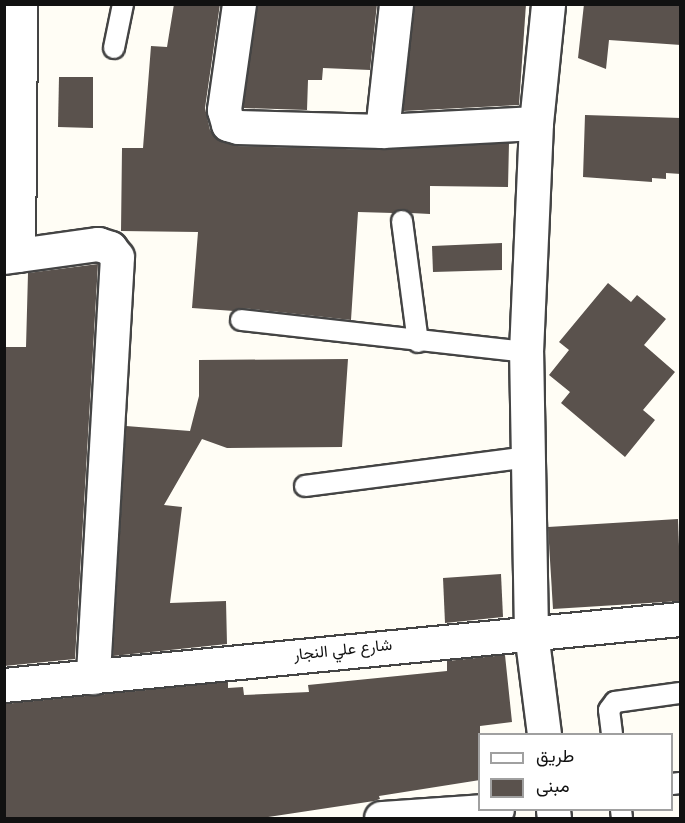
<!DOCTYPE html>
<html>
<head>
<meta charset="utf-8">
<style>
  body { margin:0 }
  #map { position:relative; width:685px; height:823px; overflow:hidden; background:#fffdf5; font-family:Georgia,Vazirmatn,serif }
  div>[style] { position:absolute }
  .building>* { inset:0; background:#5a524d }
  .roads { filter:drop-shadow(2px 0 #444) drop-shadow(-2px 0 #444) drop-shadow(0 2px #444) drop-shadow(0 -2px #444) }
  .service>* { height:20px; margin:-10px; padding:0 10px; transform-origin:10px; border-radius:10px; background:#fff }
  .minor>* { height:33px; margin:-16.5px; padding:0 16.5px; transform-origin:16.5px; border-radius:16.5px; background:#fff }
  span { translate:-50% -50%; white-space:nowrap; text-align:center; line-height:1.15; -webkit-text-stroke:6px #fff; paint-order:stroke }
  .street-label { font-size:16px; color:#111 }
  .frame { position:absolute; inset:0; border:6px solid #111; pointer-events:none }
  .legend { position:absolute; left:478px; top:733px; width:195px; height:78px; box-sizing:border-box; background:#fff; border:2px solid #a0a0a0; margin:0; padding:8px 10px; list-style:none; font-size:18px; color:#111 }
  .legend li { display:flex; align-items:center; gap:12px; height:30px }
  .legend b { width:30px; border:2px solid #a0a0a0 }
</style>
</head>
<body>
<div id="map">
  <div class="building">
    <div style="clip-path:polygon(174px 4px,220px 4px,205px 108px,210px 130px,222px 142px,237px 146px,381px 150px,509px 143px,508px 187px,430px 186px,430px 214px,411px 213px,401px 209px,393px 213px,358px 212px,351px 320px,242px 308px,234px 311px,192px 308px,198px 232px,121px 231px,122px 148px,143px 148px,151px 46px,167px 47px)"></div>
    <div style="clip-path:polygon(257px 4px,377px 4px,370px 70px,323px 68px,322px 80px,308px 80px,307px 110px,243px 108px)"></div>
    <div style="clip-path:polygon(414px 4px,526px 4px,519px 105px,403px 111px)"></div>
    <div style="clip-path:polygon(584px 4px,681px 4px,681px 45px,609px 40px,606px 69px,578px 58px)"></div>
    <div style="clip-path:polygon(59px 77px,93px 77px,93px 128px,58px 127px)"></div>
    <div style="clip-path:polygon(585px 115px,681px 118px,681px 174px,666px 173px,666px 179px,652px 178px,652px 182px,583px 177px)"></div>
    <div style="clip-path:polygon(502px 243px,502px 270px,433px 272px,432px 246px)"></div>
    <div style="clip-path:polygon(98px 264px,75px 659px,4px 666px,6px 347px,26px 347px,28px 273px)"></div>
    <div style="clip-path:polygon(608px 283px,631px 302px,637px 295px,666px 319px,644px 345px,675px 372px,643px 410px,655px 420px,625px 457px,561px 403px,570px 392px,549px 375px,569px 350px,559px 342px)"></div>
    <div style="clip-path:polygon(348px 359px,342px 447px,227px 448px,202px 439px,164px 505px,182px 507px,170px 603px,226px 601px,227px 644px,113px 656px,126px 426px,190px 431px,199px 396px,199px 360px)"></div>
    <div style="clip-path:polygon(678px 519px,681px 601px,553px 609px,548px 527px)"></div>
    <div style="clip-path:polygon(501px 574px,503px 617px,445px 623px,443px 578px)"></div>
    <div style="clip-path:polygon(505px 655px,512px 722px,480px 726px,480px 780px,379px 796px,380px 799px,374px 801px,255px 819px,4px 819px,4px 704px,228px 682px,228px 688px,243px 687px,244px 695px,309px 692px,308px 685px,447px 671px,447px 661px)"></div>
  </div>
  <div class="roads">
    <div class="service">
      <div style="left:114px;top:48px;width:45px;rotate:-78.4deg"></div>
      <div style="left:402px;top:221px;width:122px;rotate:82.5deg"></div>
      <div style="left:241px;top:320px;width:287px;rotate:6.4deg"></div>
      <div style="left:305px;top:486px;width:225px;rotate:-7.4deg"></div>
      <div style="left:612px;top:734px;width:24px;rotate:-97deg"></div>
      <div style="left:609px;top:710px;width:10px;rotate:-53deg"></div>
      <div style="left:615px;top:702px;width:66px;rotate:-7.9deg"></div>
      <div style="left:672px;top:784px;width:8px;rotate:-7deg"></div>
      <div style="left:621px;top:810px;width:8px;rotate:83deg"></div>
    </div>
    <div class="minor">
      <div style="left:239px;top:4px;width:107px;rotate:98.1deg"></div>
      <div style="left:224px;top:110px;width:15px;rotate:74deg"></div>
      <div style="left:228px;top:124px;width:10px;rotate:17deg"></div>
      <div style="left:238px;top:127px;width:144px;rotate:1.6deg"></div>
      <div style="left:382px;top:131px;width:154px;rotate:-3deg"></div>
      <div style="left:382px;top:131px;width:128px;rotate:-83.7deg"></div>
      <div style="left:18px;top:255px;width:251px;rotate:-89.5deg"></div>
      <div style="left:4px;top:257px;width:95px;rotate:-7.9deg"></div>
      <div style="left:98px;top:244px;width:13px;rotate:18deg"></div>
      <div style="left:110px;top:248px;width:11px;rotate:52deg"></div>
      <div style="left:117px;top:257px;width:421px;rotate:93.3deg"></div>
      <div style="left:4px;top:685px;width:679px;rotate:-5.58deg"></div>
      <div style="left:544px;top:734px;width:102px;rotate:-97.3deg"></div>
      <div style="left:531px;top:633px;width:281px;rotate:-91deg"></div>
      <div style="left:526px;top:352px;width:229px;rotate:-87.5deg"></div>
      <div style="left:536px;top:123px;width:120px;rotate:-84.2deg"></div>
      <div style="left:553px;top:810px;width:8px;rotate:83deg"></div>
      <div style="left:381px;top:818px;width:116px;rotate:-3.9deg"></div>
    </div>
  </div>
  <div class="street-label">
    <span style="left:343px;top:652px;rotate:-6deg">شارع علي النجار</span>
  </div>
  <div class="frame"></div>
  <ul class="legend">
  <li><b style="height:8px;background:#fff"></b>طريق</li>
  <li><b style="height:16px;background:#5a524d"></b>مبنى</li>
  </ul>
</div>
</body>
</html>
